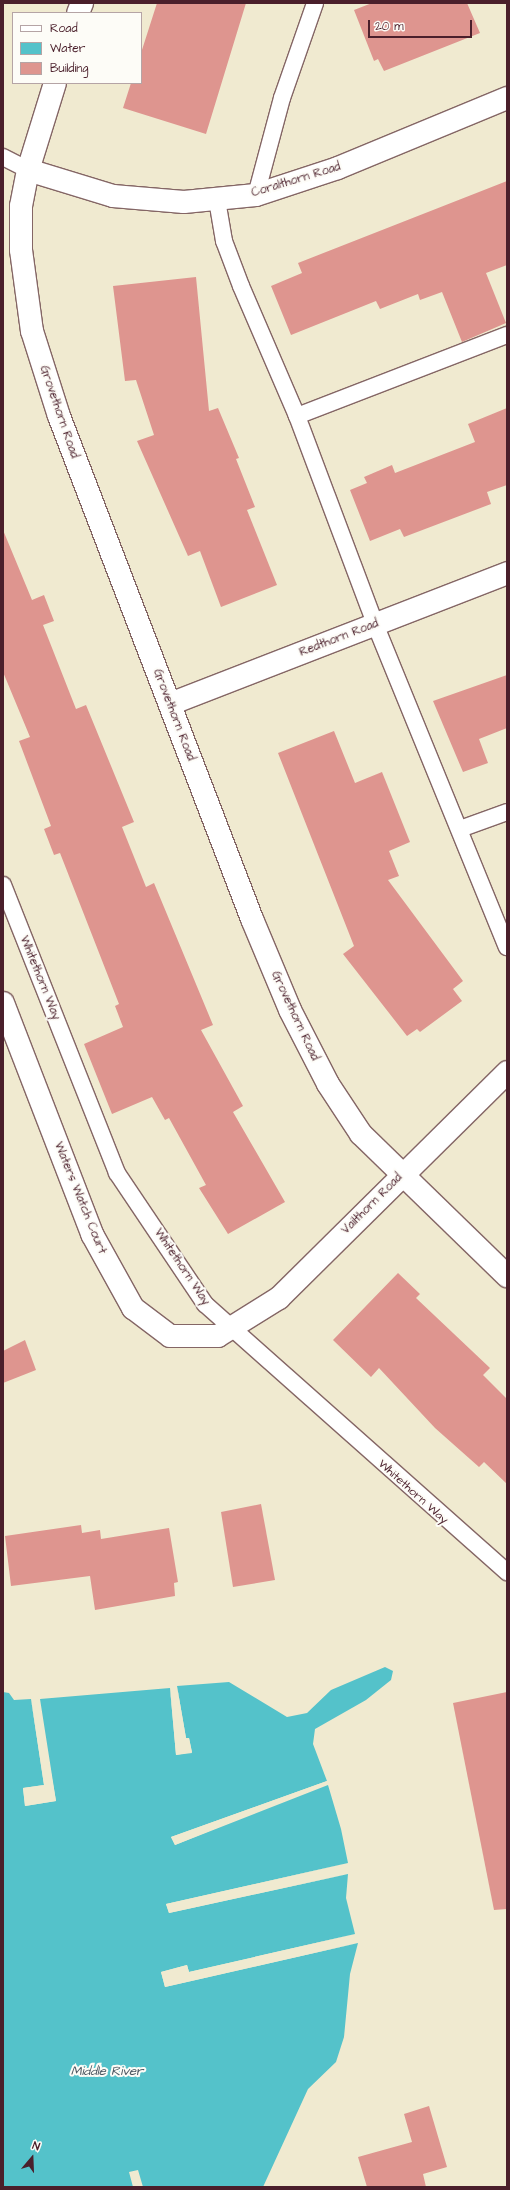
<!DOCTYPE html>
<html>
<head>
<meta charset="utf-8">
<style>
  body { margin:0 }
  #map { position:relative; width:510px; height:2190px; overflow:hidden; background:#f0ead0; font-family:"Architects Daughter",sans-serif }
  div>[style] { position:absolute }
  .water>* { inset:0; background:#54c2ca }
  .pier>* { inset:0; background:#f0ead0 }
  .building>* { inset:0; background:#de958f }
  .roads { filter:drop-shadow(1px 0 #846665) drop-shadow(-1px 0 #846665) drop-shadow(0 1px #846665) drop-shadow(0 -1px #846665) }
  .lane>* { height:16px; margin:-8px; padding:0 8px; transform-origin:8px; border-radius:8px; background:#fff }
  .street>* { height:22px; margin:-11px; padding:0 11px; transform-origin:11px; border-radius:11px; background:#fff }
  span { translate:-50% -50%; white-space:nowrap; text-align:center; line-height:1.15; -webkit-text-stroke:4px #fdfcf7; paint-order:stroke }
  .street-label { font-size:12px; color:#4a1f2b }
  .water-label { font-size:13px; color:#4e5863; font-style:italic }
  .frame { position:absolute; inset:0; border:4px solid #4a1f2b; pointer-events:none }
  .legend { position:absolute; left:12px; top:12px; width:130px; height:72px; box-sizing:border-box; background:#fdfcf7; border:1px solid #b5a4a5; margin:0; padding:5px 7px; list-style:none; font-size:12px; color:#4a1f2b }
  .legend li { display:flex; align-items:center; gap:8px; height:20px }
  .legend b { width:20px; border:1px solid #b5a4a5 }
  .north { position:absolute; left:12px; top:2138px; width:40px; height:40px; -webkit-text-stroke:3px #fdfcf7; paint-order:stroke; rotate:19deg; font-size:11px; font-weight:700; line-height:16px; text-align:center; color:#4a1f2b }
  .north::after { content:''; display:block; margin:auto; width:14px; height:18px; background:#4a1f2b; clip-path:polygon(50% 0,100% 100%,50% 72%,0 100%) }
  .scale { position:absolute; left:368px; top:20px; width:104px; height:18px; box-sizing:border-box; border:2px solid #4a1f2b; border-top:0; padding-left:5px; font-size:12px; line-height:14px; white-space:nowrap; color:#4a1f2b; -webkit-text-stroke:3px #fdfcf7; paint-order:stroke }
</style>
</head>
<body>
<div id="map">
  <div class="water">
    <div style="clip-path:polygon(385px 1667px,393px 1671px,391px 1680px,366px 1700px,315px 1729px,313px 1744px,327px 1781px,171px 1837px,175px 1845px,328px 1785px,341px 1829px,348px 1863px,166px 1904px,169px 1913px,348px 1874px,346px 1898px,355px 1934px,189px 1972px,187px 1965px,161px 1972px,165px 1987px,358px 1943px,350px 1974px,344px 2037px,336px 2062px,308px 2089px,263px 2187px,143px 2187px,138px 2170px,129px 2172px,133px 2187px,3px 2187px,3px 1692px,9px 1693px,14px 1700px,31px 1699px,44px 1785px,23px 1788px,25px 1806px,56px 1801px,40px 1699px,170px 1688px,176px 1755px,192px 1752px,189px 1738px,186px 1738px,177px 1686px,229px 1682px,287px 1717px,307px 1713px,331px 1690px)"></div>
  </div>
  <div class="pier">
    <div style="clip-path:polygon(177px 1686px,186px 1738px,189px 1738px,192px 1753px,176px 1755px,170px 1688px,178px 1753px,190px 1751px,188px 1740px,184px 1739px)"></div>
    <div style="clip-path:polygon(31px 1699px,46px 1785px,25px 1790px,27px 1804px,54px 1800px,38px 1699px,56px 1801px,25px 1806px,23px 1788px,44px 1785px)"></div>
    <div style="clip-path:polygon(327px 1781px,327px 1783px,174px 1838px,176px 1843px,327px 1783px,175px 1845px,171px 1837px)"></div>
    <div style="clip-path:polygon(348px 1863px,169px 1905px,170px 1911px,348px 1874px,169px 1913px,166px 1904px)"></div>
    <div style="clip-path:polygon(355px 1934px,189px 1974px,186px 1968px,163px 1973px,167px 1984px,358px 1943px,165px 1987px,161px 1972px,187px 1965px,189px 1972px)"></div>
  </div>
  <div class="building">
    <div style="clip-path:polygon(157px 3px,246px 3px,206px 134px,123px 108px,131px 83px,141px 83px,141px 53px)"></div>
    <div style="clip-path:polygon(372px 3px,467px 3px,480px 33px,384px 71px,378px 59px,374px 61px,354px 10px)"></div>
    <div style="clip-path:polygon(507px 181px,507px 265px,486px 273px,506px 323px,462px 342px,442px 292px,420px 300px,418px 294px,380px 309px,376px 301px,291px 335px,271px 286px,302px 273px,298px 263px)"></div>
    <div style="clip-path:polygon(196px 277px,209px 411px,218px 408px,239px 458px,236px 459px,255px 507px,247px 510px,277px 585px,221px 607px,200px 551px,188px 556px,137px 441px,154px 435px,136px 380px,125px 381px,113px 286px)"></div>
    <div style="clip-path:polygon(507px 408px,507px 485px,487px 492px,491px 504px,404px 537px,400px 529px,370px 541px,350px 490px,367px 483px,364px 477px,392px 465px,395px 473px,475px 442px,468px 424px)"></div>
    <div style="clip-path:polygon(3px 530px,32px 600px,44px 595px,54px 621px,43px 625px,76px 709px,86px 705px,134px 822px,122px 827px,146px 887px,154px 883px,213px 1025px,201px 1030px,243px 1106px,233px 1112px,285px 1202px,228px 1234px,199px 1188px,206px 1185px,169px 1118px,165px 1120px,152px 1097px,112px 1114px,84px 1044px,123px 1027px,115px 1006px,119px 1004px,60px 853px,54px 855px,44px 829px,51px 826px,19px 741px,30px 737px,3px 672px)"></div>
    <div style="clip-path:polygon(507px 675px,507px 728px,479px 739px,488px 763px,463px 772px,433px 701px)"></div>
    <div style="clip-path:polygon(334px 731px,355px 783px,382px 772px,410px 842px,389px 851px,399px 876px,388px 880px,463px 981px,453px 989px,462px 1001px,420px 1032px,417px 1029px,407px 1036px,343px 954px,354px 946px,278px 753px)"></div>
    <div style="clip-path:polygon(398px 1273px,420px 1294px,416px 1298px,490px 1368px,483px 1375px,507px 1399px,507px 1484px,484px 1462px,479px 1467px,435px 1428px,379px 1368px,371px 1377px,333px 1340px)"></div>
    <div style="clip-path:polygon(25px 1340px,36px 1370px,3px 1383px,3px 1351px)"></div>
    <div style="clip-path:polygon(261px 1504px,275px 1580px,233px 1587px,221px 1512px)"></div>
    <div style="clip-path:polygon(81px 1525px,82px 1533px,100px 1530px,101px 1539px,169px 1528px,178px 1582px,174px 1583px,175px 1596px,95px 1610px,90px 1576px,11px 1586px,5px 1536px)"></div>
    <div style="clip-path:polygon(507px 1692px,507px 1909px,494px 1910px,453px 1703px)"></div>
    <div style="clip-path:polygon(429px 2106px,447px 2167px,423px 2174px,426px 2187px,367px 2187px,358px 2157px,412px 2142px,404px 2114px)"></div>
  </div>
  <div class="roads">
    <div class="lane">
      <div style="left:3px;top:157px;width:28px;rotate:27deg"></div>
      <div style="left:256px;top:195px;width:100px;rotate:-75deg"></div>
      <div style="left:282px;top:98px;width:101px;rotate:-70.8deg"></div>
      <div style="left:217px;top:200px;width:42px;rotate:80.3deg"></div>
      <div style="left:224px;top:241px;width:48px;rotate:69.3deg"></div>
      <div style="left:241px;top:286px;width:142px;rotate:66.7deg"></div>
      <div style="left:297px;top:416px;width:222px;rotate:69.4deg"></div>
      <div style="left:375px;top:624px;width:349px;rotate:67.8deg"></div>
      <div style="left:297px;top:416px;width:225px;rotate:-21.1deg"></div>
      <div style="left:460px;top:829px;width:50px;rotate:-19.9deg"></div>
      <div style="left:3px;top:885px;width:310px;rotate:68.4deg"></div>
      <div style="left:117px;top:1173px;width:158px;rotate:56.1deg"></div>
      <div style="left:205px;top:1304px;width:404px;rotate:41.6deg"></div>
    </div>
    <div class="street">
      <div style="left:78px;top:13px;width:11px;rotate:-68deg"></div>
      <div style="left:55px;top:83px;width:91px;rotate:107.2deg"></div>
      <div style="left:28px;top:170px;width:37px;rotate:101deg"></div>
      <div style="left:21px;top:206px;width:44px;rotate:90deg"></div>
      <div style="left:21px;top:250px;width:82px;rotate:82.3deg"></div>
      <div style="left:32px;top:331px;width:89px;rotate:72.4deg"></div>
      <div style="left:59px;top:416px;width:539px;rotate:69.01deg"></div>
      <div style="left:252px;top:919px;width:99px;rotate:67.3deg"></div>
      <div style="left:290px;top:1010px;width:83px;rotate:62.8deg"></div>
      <div style="left:328px;top:1084px;width:60px;rotate:56.6deg"></div>
      <div style="left:361px;top:1134px;width:204px;rotate:44.2deg"></div>
      <div style="left:28px;top:170px;width:89px;rotate:17deg"></div>
      <div style="left:113px;top:196px;width:71px;rotate:4.8deg"></div>
      <div style="left:184px;top:202px;width:72px;rotate:-5.6deg"></div>
      <div style="left:256px;top:195px;width:86px;rotate:-18.2deg"></div>
      <div style="left:338px;top:168px;width:183px;rotate:-22.5deg"></div>
      <div style="left:170px;top:704px;width:362px;rotate:-21.2deg"></div>
      <div style="left:3px;top:1003px;width:248px;rotate:68.9deg"></div>
      <div style="left:92px;top:1234px;width:85px;rotate:61deg"></div>
      <div style="left:133px;top:1308px;width:46px;rotate:37.1deg"></div>
      <div style="left:170px;top:1336px;width:48px"></div>
      <div style="left:218px;top:1336px;width:72px;rotate:-31.9deg"></div>
      <div style="left:279px;top:1298px;width:321px;rotate:-44.7deg"></div>
    </div>
  </div>
  <div class="street-label">
    <span style="left:296px;top:180px;rotate:-17deg">Coralthorn Road</span>
    <span style="left:59px;top:412px;rotate:71deg">Grovethorn Road</span>
    <span style="left:339px;top:638px;rotate:-21deg">Redthorn Road</span>
    <span style="left:174px;top:715px;rotate:69deg">Grovethorn Road</span>
    <span style="left:40px;top:978px;rotate:68deg">Whitethorn Way</span>
    <span style="left:295px;top:1016px;rotate:65deg">Grovethorn Road</span>
    <span style="left:80px;top:1198px;rotate:68deg">Waters Watch Court</span>
    <span style="left:372px;top:1204px;rotate:-45deg">Vailthorn Road</span>
    <span style="left:182px;top:1267px;rotate:56deg">Whitethorn Way</span>
    <span style="left:413px;top:1492px;rotate:42deg">Whitethorn Way</span>
  </div>
  <div class="water-label">
    <span style="left:107px;top:2071px">Middle River</span>
  </div>
  <div class="frame"></div>
  <ul class="legend">
  <li><b style="height:5px;background:#fff"></b>Road</li>
  <li><b style="height:11px;background:#54c2ca"></b>Water</li>
  <li><b style="height:11px;background:#de958f"></b>Building</li>
  </ul>
  <div class="north">N</div>
  <div class="scale">20 m</div>
</div>
</body>
</html>
